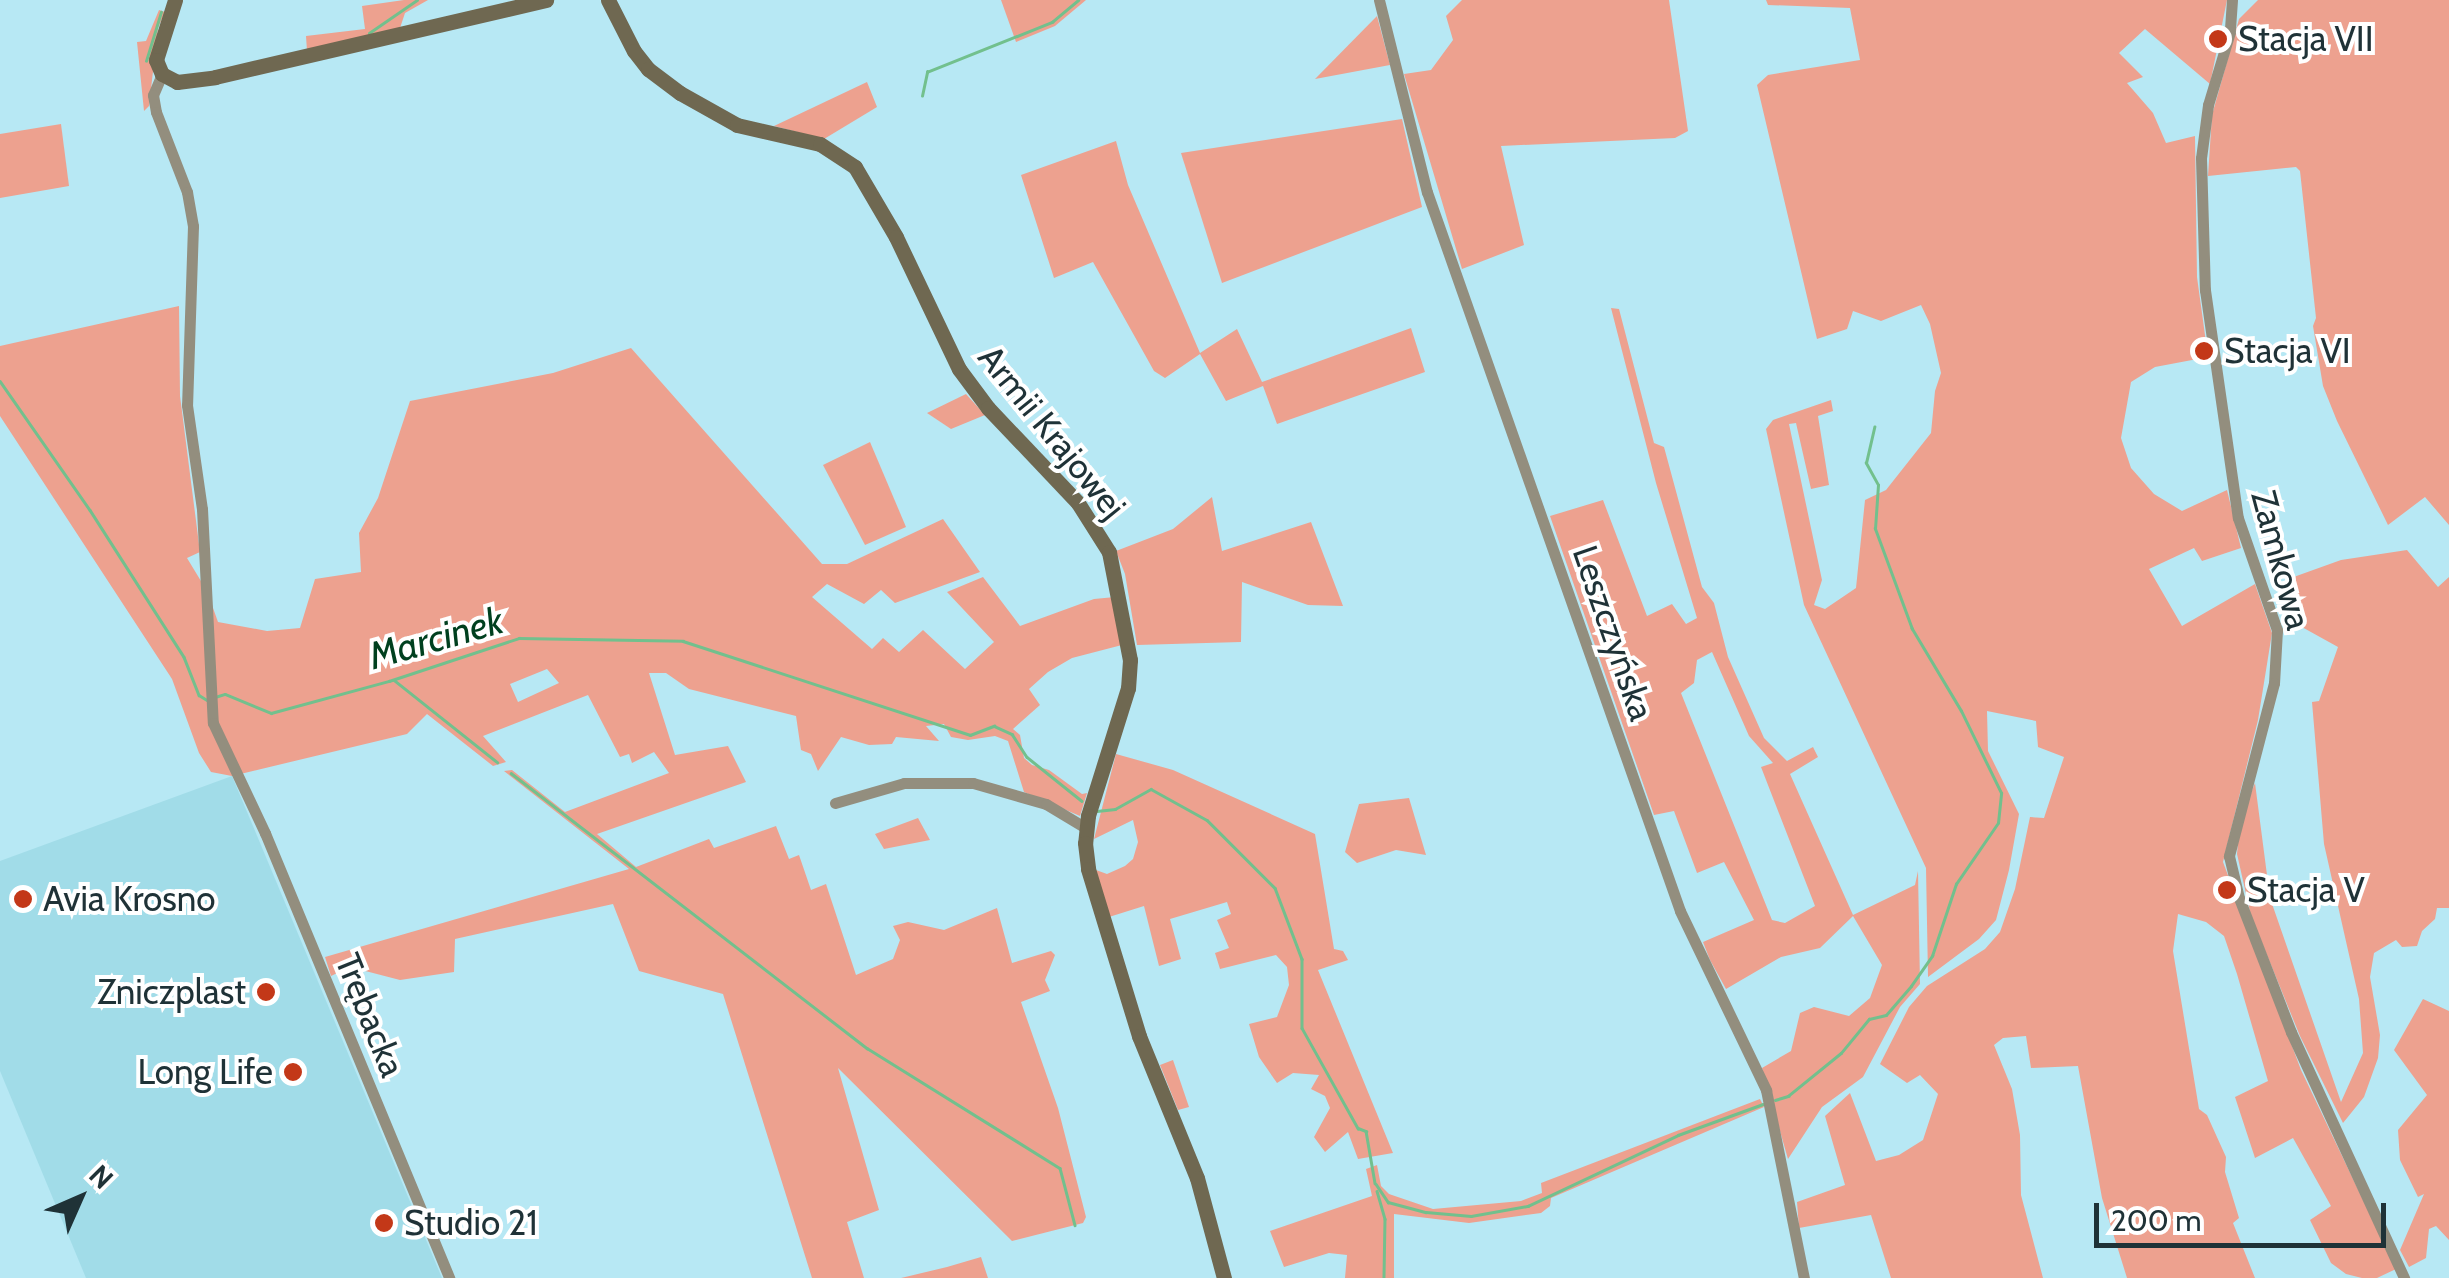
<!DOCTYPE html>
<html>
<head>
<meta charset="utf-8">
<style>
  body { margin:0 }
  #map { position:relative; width:2449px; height:1278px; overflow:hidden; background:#b7e8f4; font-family:Cabin,sans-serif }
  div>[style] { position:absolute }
  .built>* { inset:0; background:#a1dce8 }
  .green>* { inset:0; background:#eda18f }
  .stream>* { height:2.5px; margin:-1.25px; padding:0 1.25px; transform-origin:1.25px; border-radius:1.25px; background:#72c08d }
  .street>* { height:11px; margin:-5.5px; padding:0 5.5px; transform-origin:5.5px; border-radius:5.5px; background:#938e7e }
  .secondary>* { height:15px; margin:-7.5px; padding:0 7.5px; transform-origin:7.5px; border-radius:7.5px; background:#6f6851 }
  .dots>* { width:28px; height:28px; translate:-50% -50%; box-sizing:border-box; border:5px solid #fff; border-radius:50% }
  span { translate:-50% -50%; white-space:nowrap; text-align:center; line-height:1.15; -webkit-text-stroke:8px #fff; paint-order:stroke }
  .poi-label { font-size:35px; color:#1f3237 }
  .left { translate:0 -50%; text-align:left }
  .right { translate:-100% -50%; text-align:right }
  .street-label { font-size:35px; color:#1f3237 }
  .water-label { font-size:38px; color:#00401f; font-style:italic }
  .north { position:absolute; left:30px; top:1148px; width:100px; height:100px; -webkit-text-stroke:8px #fff; paint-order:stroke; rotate:45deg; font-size:28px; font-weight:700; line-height:40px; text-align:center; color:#1f3237 }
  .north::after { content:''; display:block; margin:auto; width:35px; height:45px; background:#1f3237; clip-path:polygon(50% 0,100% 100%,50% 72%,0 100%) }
  .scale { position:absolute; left:2094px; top:1203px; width:292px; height:45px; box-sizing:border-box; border:5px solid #1f3237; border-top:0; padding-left:12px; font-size:30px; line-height:35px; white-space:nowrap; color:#1f3237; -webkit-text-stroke:8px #fff; paint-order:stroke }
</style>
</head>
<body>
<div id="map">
  <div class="built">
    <div style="clip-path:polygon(232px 776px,442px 1278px,86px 1278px,0 1071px,0 861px)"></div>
  </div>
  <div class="green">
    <div style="clip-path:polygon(404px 0,428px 0,405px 13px,400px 28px,307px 51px,306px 36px,365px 29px,362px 6px)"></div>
    <div style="clip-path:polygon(1001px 0,1086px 0,1055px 26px,1016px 42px)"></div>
    <div style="clip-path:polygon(1462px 0,1669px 0,1688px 131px,1675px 138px,1501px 146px,1524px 245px,1462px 269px,1404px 74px,1431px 70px,1453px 40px,1446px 16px)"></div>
    <div style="clip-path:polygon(1766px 0,2227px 0,2210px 84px,2145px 29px,2119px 53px,2143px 77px,2127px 83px,2153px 113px,2166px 143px,2195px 136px,2197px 277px,2208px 357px,2155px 367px,2131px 382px,2121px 438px,2131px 468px,2154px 494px,2182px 511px,2227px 490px,2241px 548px,2202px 561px,2194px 548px,2149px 569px,2182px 626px,2255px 584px,2272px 633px,2258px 720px,2223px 862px,2301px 1070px,2396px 1269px,2377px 1278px,2362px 1278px,2346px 1274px,2331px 1263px,2310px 1220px,2331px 1206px,2293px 1138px,2255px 1158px,2235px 1097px,2268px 1081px,2237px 974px,2224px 936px,2206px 922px,2178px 914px,2173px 951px,2199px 1109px,2207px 1115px,2226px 1157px,2225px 1172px,2239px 1218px,2233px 1223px,2255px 1278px,2127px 1278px,2102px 1198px,2078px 1066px,2031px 1068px,2026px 1036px,2003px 1038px,1994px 1045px,2012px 1089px,2020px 1135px,2021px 1195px,2043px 1278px,1891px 1278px,1871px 1215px,1799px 1228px,1797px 1202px,1845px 1185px,1825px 1116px,1850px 1093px,1876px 1161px,1899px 1155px,1923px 1140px,1938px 1094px,1920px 1075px,1907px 1083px,1880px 1064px,1909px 1007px,1927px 986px,1985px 949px,2000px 932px,2015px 889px,2030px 817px,2044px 818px,2064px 757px,2038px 747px,2036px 721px,1987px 711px,1988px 751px,2019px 814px,2009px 870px,1996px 920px,1979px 939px,1928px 977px,1926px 868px,1804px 605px,1766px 429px,1773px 420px,1831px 400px,1833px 411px,1818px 416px,1829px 485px,1811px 489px,1796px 423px,1789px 424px,1822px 580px,1814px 605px,1825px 609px,1856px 588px,1865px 500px,1886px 490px,1931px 433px,1935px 391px,1941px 373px,1930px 324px,1921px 305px,1881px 321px,1853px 311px,1847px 329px,1817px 339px,1757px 85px,1768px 75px,1860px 60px,1850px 8px,1768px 5px)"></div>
    <div style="clip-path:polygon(2258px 0,2449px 0,2449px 525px,2425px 497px,2388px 525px,2337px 421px,2323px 386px,2313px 326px,2316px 318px,2300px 171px,2296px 167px,2208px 176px,2212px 115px,2239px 19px)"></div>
    <div style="clip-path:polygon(159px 10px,165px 12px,158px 28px,149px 106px,144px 111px,137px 42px,146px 41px)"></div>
    <div style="clip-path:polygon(1377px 16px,1390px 65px,1315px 79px)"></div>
    <div style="clip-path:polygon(867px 82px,877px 107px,824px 139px,774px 126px)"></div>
    <div style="clip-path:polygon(1402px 119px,1422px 207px,1222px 283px,1181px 153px)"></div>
    <div style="clip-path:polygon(61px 124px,69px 186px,0 198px,0 134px)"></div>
    <div style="clip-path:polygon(1116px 141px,1128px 185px,1200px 353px,1237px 329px,1262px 382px,1411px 328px,1425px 372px,1277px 424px,1263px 386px,1226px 401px,1200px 354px,1165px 378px,1154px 371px,1093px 262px,1054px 278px,1021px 175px)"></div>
    <div style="clip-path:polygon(evenodd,179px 306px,180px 396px,200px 552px,187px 558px,207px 591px,218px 622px,267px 631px,300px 628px,315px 579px,361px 572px,359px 533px,378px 498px,410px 401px,553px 373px,631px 348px,822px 564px,847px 564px,943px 519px,980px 572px,895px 603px,881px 590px,864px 604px,827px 584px,812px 597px,872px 649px,883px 638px,899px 652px,923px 630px,965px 669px,994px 642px,947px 592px,983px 577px,1020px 626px,1094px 599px,1115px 597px,1122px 645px,1072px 658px,1048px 672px,1029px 689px,1040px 705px,1013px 729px,1020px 735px,1024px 758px,1032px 765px,1049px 770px,1082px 794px,1087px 793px,1080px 816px,1024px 792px,1008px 741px,995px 736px,968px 740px,951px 737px,944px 724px,926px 726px,939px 741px,896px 737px,892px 744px,869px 745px,841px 737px,818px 771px,811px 754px,801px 750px,796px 716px,689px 689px,666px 673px,649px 673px,675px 755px,728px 746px,746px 782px,597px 834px,636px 867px,709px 839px,714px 848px,776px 826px,789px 859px,799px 855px,811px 890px,826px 884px,856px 975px,893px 959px,900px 940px,893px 926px,908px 922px,944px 930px,997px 908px,1012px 963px,1051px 951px,1055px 955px,1045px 980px,1050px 991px,1021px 1002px,1058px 1108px,1086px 1217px,1083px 1223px,1012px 1241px,838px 1068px,879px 1210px,847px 1222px,864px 1278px,812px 1278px,723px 994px,639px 971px,613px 904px,455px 939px,454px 972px,400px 980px,350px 967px,331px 976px,325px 957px,629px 869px,504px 771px,512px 770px,565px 812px,669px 773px,654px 752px,632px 763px,629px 754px,620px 757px,588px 695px,483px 736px,506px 762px,493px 766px,427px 714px,407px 734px,232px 776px,211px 772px,199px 753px,172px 679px,0 416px,0 346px,179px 306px,547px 669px,559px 683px,518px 702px,510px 684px,547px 669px)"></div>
    <div style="clip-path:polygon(evenodd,1611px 308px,1619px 309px,1654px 443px,1664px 447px,1702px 587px,1714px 603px,1728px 657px,1764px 738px,1787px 761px,1813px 747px,1818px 757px,1790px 774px,1853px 915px,1915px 885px,1918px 871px,1920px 984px,1900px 1007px,1863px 1077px,1822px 1107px,1788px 1159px,1762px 1068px,1791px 1051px,1800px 1013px,1814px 1007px,1849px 1016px,1870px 998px,1882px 965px,1853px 916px,1820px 948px,1781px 957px,1726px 989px,1710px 960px,1703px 942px,1754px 920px,1724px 862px,1697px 873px,1674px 811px,1654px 815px,1550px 516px,1603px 500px,1647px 616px,1672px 604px,1686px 624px,1697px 618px,1656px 483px,1611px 308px,1712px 652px,1749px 736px,1773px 763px,1761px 767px,1815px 906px,1785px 923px,1772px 920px,1681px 693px,1694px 683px,1697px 660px,1712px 652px)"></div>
    <div style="clip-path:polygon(966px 394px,985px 415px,951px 429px,927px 413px)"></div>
    <div style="clip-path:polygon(870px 442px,906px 527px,865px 545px,823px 465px)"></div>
    <div style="clip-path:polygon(1212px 497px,1222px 551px,1311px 522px,1343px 606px,1308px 605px,1242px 582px,1241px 642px,1137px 645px,1125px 574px,1116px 551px,1173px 529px)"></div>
    <div style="clip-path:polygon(2407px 550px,2438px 587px,2449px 577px,2449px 908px,2437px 908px,2435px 919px,2422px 931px,2417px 946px,2402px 947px,2396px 940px,2374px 953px,2370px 977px,2380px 1035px,2378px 1058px,2364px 1097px,2343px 1123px,2300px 1036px,2251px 916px,2237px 854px,2240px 821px,2255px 783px,2270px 898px,2341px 1102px,2363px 1053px,2359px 999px,2324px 844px,2312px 702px,2319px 701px,2338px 647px,2291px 621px,2285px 580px,2341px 560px)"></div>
    <div style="clip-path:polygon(1116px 754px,1173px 770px,1315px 834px,1334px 949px,1343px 951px,1348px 960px,1318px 970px,1393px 1153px,1358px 1159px,1348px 1132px,1325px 1152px,1314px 1137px,1330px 1108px,1325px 1096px,1311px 1089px,1319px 1075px,1293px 1073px,1277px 1083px,1259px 1057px,1249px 1024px,1277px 1017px,1289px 985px,1287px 967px,1276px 955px,1220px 969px,1215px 953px,1229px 948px,1217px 920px,1231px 914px,1227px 902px,1170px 919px,1181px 959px,1159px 966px,1144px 906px,1109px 917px,1096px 870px,1107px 874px,1125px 866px,1133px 859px,1138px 842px,1133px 820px,1094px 839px)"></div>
    <div style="clip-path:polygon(1409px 798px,1426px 855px,1396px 850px,1357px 863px,1345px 852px,1359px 804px)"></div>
    <div style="clip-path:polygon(918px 818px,930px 840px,884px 849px,875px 834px)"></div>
    <div style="clip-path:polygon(2423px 999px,2449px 1011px,2449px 1240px,2436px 1226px,2429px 1229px,2426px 1258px,2409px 1267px,2400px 1250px,2424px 1194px,2418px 1197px,2400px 1160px,2398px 1130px,2427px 1095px,2394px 1050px)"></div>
    <div style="clip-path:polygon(1173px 1060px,1189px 1107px,1178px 1110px,1160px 1065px)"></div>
    <div style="clip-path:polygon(1760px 1099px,1764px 1107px,1551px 1198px,1550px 1206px,1541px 1213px,1469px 1223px,1394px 1214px,1394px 1278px,1345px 1278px,1347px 1255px,1329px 1253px,1284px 1267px,1270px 1231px,1372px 1196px,1366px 1169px,1377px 1165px,1381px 1186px,1389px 1194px,1433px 1209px,1521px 1201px,1542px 1193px,1541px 1183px)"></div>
    <div style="clip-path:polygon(981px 1257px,988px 1278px,901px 1278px,947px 1267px)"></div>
  </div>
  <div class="stream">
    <div style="left:369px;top:33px;width:58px;rotate:-34.5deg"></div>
    <div style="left:146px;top:61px;width:51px;rotate:-73deg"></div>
    <div style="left:922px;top:96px;width:25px;rotate:-78deg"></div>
    <div style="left:927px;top:72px;width:135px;rotate:-21.8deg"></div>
    <div style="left:1052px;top:22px;width:34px;rotate:-40deg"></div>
    <div style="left:0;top:381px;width:157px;rotate:55.1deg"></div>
    <div style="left:90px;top:510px;width:174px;rotate:57.4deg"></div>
    <div style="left:184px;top:657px;width:41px;rotate:68.5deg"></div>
    <div style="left:199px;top:695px;width:9px;rotate:32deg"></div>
    <div style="left:394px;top:680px;width:132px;rotate:38.5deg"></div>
    <div style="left:215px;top:697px;width:10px;rotate:-17deg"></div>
    <div style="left:225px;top:694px;width:50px;rotate:22.4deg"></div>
    <div style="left:271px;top:713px;width:122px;rotate:-15.2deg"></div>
    <div style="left:389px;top:681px;width:137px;rotate:-18.3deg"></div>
    <div style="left:519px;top:638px;width:164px;rotate:1deg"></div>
    <div style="left:683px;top:641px;width:302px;rotate:18.1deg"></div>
    <div style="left:970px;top:735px;width:26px;rotate:-21deg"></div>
    <div style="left:994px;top:726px;width:20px;rotate:24deg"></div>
    <div style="left:1012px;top:734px;width:27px;rotate:57deg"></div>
    <div style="left:1027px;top:757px;width:70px;rotate:38.7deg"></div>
    <div style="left:511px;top:773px;width:450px;rotate:37.7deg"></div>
    <div style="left:867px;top:1048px;width:227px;rotate:31.9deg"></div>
    <div style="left:1060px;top:1168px;width:59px;rotate:75.3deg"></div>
    <div style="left:1097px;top:811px;width:18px;rotate:-6deg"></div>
    <div style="left:1115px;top:809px;width:41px;rotate:-29.1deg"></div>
    <div style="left:1151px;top:789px;width:64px;rotate:29deg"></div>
    <div style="left:1207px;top:820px;width:96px;rotate:45deg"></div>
    <div style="left:1275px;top:888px;width:76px;rotate:69.2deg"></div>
    <div style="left:1302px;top:959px;width:69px;rotate:90deg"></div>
    <div style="left:1302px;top:1028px;width:115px;rotate:60.8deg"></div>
    <div style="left:1358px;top:1128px;width:9px;rotate:21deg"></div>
    <div style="left:1366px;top:1131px;width:53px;rotate:80.2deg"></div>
    <div style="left:1775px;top:1100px;width:14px;rotate:-17deg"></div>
    <div style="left:1788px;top:1096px;width:68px;rotate:-39.1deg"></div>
    <div style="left:1841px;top:1053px;width:44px;rotate:-50.5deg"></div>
    <div style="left:1869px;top:1019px;width:17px;rotate:-13deg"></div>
    <div style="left:1886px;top:1015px;width:38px;rotate:-49deg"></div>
    <div style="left:1911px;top:986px;width:37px;rotate:-55deg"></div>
    <div style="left:1932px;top:956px;width:76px;rotate:-71.6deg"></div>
    <div style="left:1956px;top:884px;width:74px;rotate:-55.5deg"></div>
    <div style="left:1998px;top:823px;width:30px;rotate:-84deg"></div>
    <div style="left:2001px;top:793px;width:91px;rotate:-116deg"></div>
    <div style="left:1961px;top:711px;width:96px;rotate:-120.9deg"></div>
    <div style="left:1912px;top:629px;width:107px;rotate:-110.3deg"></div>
    <div style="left:1875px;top:529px;width:44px;rotate:-86.1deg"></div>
    <div style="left:1878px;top:485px;width:25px;rotate:-119deg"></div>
    <div style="left:1866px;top:463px;width:37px;rotate:-77deg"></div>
    <div style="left:1376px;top:1184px;width:22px;rotate:56deg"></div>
    <div style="left:1388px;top:1202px;width:39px;rotate:15deg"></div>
    <div style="left:1426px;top:1212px;width:45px;rotate:5.1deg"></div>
    <div style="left:1471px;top:1216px;width:58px;rotate:-10deg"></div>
    <div style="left:1528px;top:1206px;width:166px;rotate:-25.3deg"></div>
    <div style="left:1678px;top:1135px;width:90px;rotate:-20deg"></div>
    <div style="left:1377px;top:1191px;width:29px;rotate:74deg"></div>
    <div style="left:1385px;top:1219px;width:59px;rotate:91deg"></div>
  </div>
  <div class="street">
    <div style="left:1379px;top:0;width:198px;rotate:76deg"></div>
    <div style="left:1427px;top:192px;width:762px;rotate:70.61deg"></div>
    <div style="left:1680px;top:911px;width:199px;rotate:64.3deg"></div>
    <div style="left:1766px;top:1090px;width:192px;rotate:78.6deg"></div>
    <div style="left:2232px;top:0;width:32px;rotate:94deg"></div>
    <div style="left:2230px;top:32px;width:76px;rotate:106.8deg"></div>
    <div style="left:2208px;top:105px;width:53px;rotate:97.5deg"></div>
    <div style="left:2201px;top:158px;width:132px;rotate:88.3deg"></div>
    <div style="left:2205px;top:290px;width:230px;rotate:81.8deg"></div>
    <div style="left:2238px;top:518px;width:119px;rotate:70.8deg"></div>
    <div style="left:2277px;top:630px;width:53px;rotate:93.2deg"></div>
    <div style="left:2274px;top:683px;width:179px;rotate:104.6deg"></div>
    <div style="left:2229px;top:856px;width:43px;rotate:76.6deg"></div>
    <div style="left:2239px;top:898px;width:144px;rotate:68.8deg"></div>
    <div style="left:2291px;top:1032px;width:271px;rotate:65.3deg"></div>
    <div style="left:162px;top:74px;width:23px;rotate:113deg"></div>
    <div style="left:153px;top:95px;width:17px;rotate:80deg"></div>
    <div style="left:156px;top:112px;width:86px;rotate:68.8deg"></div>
    <div style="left:187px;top:192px;width:35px;rotate:80deg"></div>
    <div style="left:193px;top:226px;width:179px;rotate:91.9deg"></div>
    <div style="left:187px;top:405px;width:105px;rotate:81.8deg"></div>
    <div style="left:202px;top:509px;width:214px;rotate:87.1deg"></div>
    <div style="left:213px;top:723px;width:122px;rotate:64.7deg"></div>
    <div style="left:265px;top:833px;width:482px;rotate:67.5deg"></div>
    <div style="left:835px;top:803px;width:72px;rotate:-16.2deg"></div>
    <div style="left:904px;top:783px;width:69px"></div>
    <div style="left:973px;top:783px;width:76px;rotate:16deg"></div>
    <div style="left:1046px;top:804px;width:47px;rotate:31deg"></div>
  </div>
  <div class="secondary">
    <div style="left:175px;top:0;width:63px;rotate:107.6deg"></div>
    <div style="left:156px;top:60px;width:15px;rotate:67deg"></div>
    <div style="left:162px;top:74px;width:17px;rotate:28deg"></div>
    <div style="left:177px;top:82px;width:38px;rotate:-7deg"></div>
    <div style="left:215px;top:77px;width:340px;rotate:-13.1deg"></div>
    <div style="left:608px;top:0;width:57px;rotate:63deg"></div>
    <div style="left:634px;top:51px;width:23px;rotate:52deg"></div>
    <div style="left:648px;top:69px;width:40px;rotate:37deg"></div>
    <div style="left:680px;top:93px;width:65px;rotate:29.3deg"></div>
    <div style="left:737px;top:125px;width:85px;rotate:12.9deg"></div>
    <div style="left:820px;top:144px;width:42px;rotate:33.3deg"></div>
    <div style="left:855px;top:167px;width:81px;rotate:59.6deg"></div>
    <div style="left:896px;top:237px;width:146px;rotate:64.5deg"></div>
    <div style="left:959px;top:369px;width:49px;rotate:53.4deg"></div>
    <div style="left:988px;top:408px;width:131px;rotate:46.5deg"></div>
    <div style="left:1078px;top:503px;width:58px;rotate:57.7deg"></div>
    <div style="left:1109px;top:552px;width:110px;rotate:79deg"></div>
    <div style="left:1130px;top:660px;width:28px;rotate:94deg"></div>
    <div style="left:1128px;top:688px;width:134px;rotate:107.4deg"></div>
    <div style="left:1088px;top:816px;width:27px;rotate:96deg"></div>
    <div style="left:1085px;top:843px;width:26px;rotate:83deg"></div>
    <div style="left:1088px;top:869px;width:175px;rotate:73deg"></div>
    <div style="left:1139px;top:1036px;width:153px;rotate:67.8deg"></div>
    <div style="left:1197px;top:1178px;width:104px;rotate:74.9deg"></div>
  </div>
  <div class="dots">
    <div style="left:2218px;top:39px;background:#c33818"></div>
    <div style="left:2204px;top:351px;background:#c33818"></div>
    <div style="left:2227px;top:890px;background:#c33818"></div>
    <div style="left:23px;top:899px;background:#c33818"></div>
    <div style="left:266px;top:992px;background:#c33818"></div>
    <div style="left:293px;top:1072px;background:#c33818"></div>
    <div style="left:384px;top:1223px;background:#c33818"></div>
  </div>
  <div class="poi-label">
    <span class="left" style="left:2238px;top:39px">Stacja VII</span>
    <span class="left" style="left:2224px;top:351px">Stacja VI</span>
    <span class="left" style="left:2247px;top:890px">Stacja V</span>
    <span class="left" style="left:43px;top:899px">Avia Krosno</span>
    <span class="right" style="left:246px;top:992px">Zniczplast</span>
    <span class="right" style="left:273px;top:1072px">Long Life</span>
    <span class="left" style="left:404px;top:1223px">Studio 21</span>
  </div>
  <div class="street-label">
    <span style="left:1052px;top:432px;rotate:51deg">Armii Krajowej</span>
    <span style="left:2281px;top:560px;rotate:75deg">Zamkowa</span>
    <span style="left:1613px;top:633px;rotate:71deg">Leszczyńska</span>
    <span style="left:370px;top:1015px;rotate:68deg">Trębacka</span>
  </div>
  <div class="water-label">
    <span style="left:436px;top:638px;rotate:-16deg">Marcinek</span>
  </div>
  <div class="north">N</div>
  <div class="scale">200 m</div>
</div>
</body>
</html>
